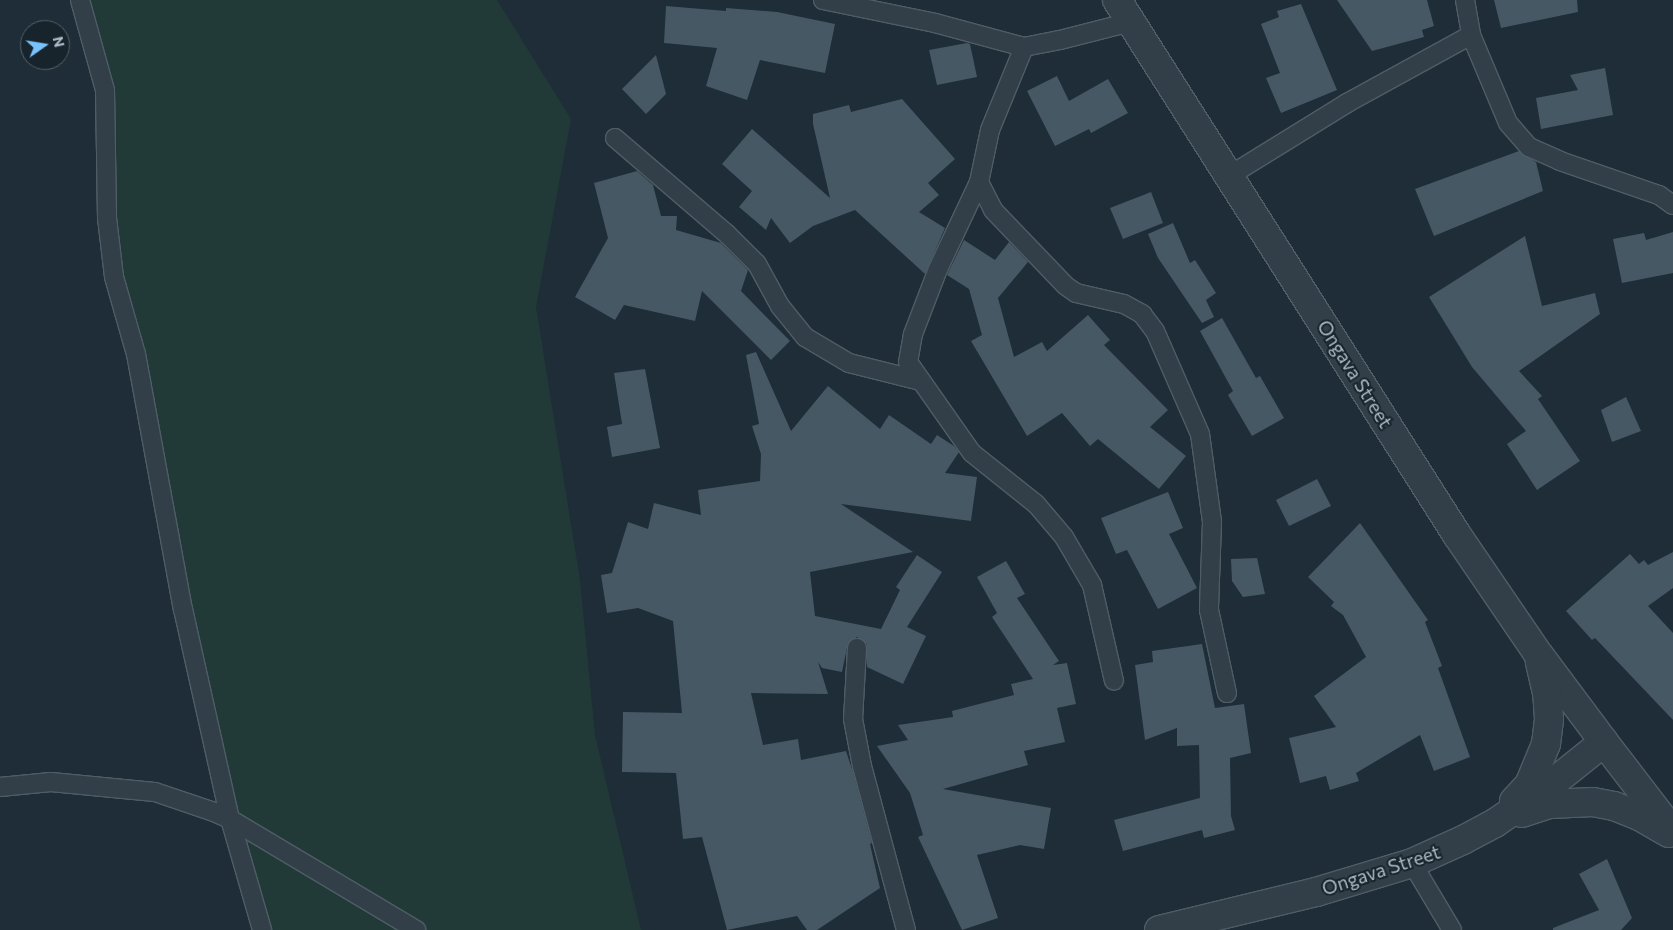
<!DOCTYPE html>
<html>
<head>
<meta charset="utf-8">
<style>
  body { margin:0 }
  #map { position:relative; width:1673px; height:930px; overflow:hidden; background:#1e2d37; font-family:Commissioner,sans-serif }
  div>[style] { position:absolute }
  .green>* { inset:0; background:#213a38 }
  .building>* { inset:0; background:#465864 }
  .roads { filter:drop-shadow(1px 0 #4f5d66) drop-shadow(-1px 0 #4f5d66) drop-shadow(0 1px #4f5d66) drop-shadow(0 -1px #4f5d66) }
  .service>* { height:18px; margin:-9px; padding:0 9px; transform-origin:9px; border-radius:9px; background:#323f48 }
  .tertiary>* { height:28px; margin:-14px; padding:0 14px; transform-origin:14px; border-radius:14px; background:#323f48 }
  span { translate:-50% -50%; white-space:nowrap; text-align:center; line-height:1.15; -webkit-text-stroke:4px #18242c; paint-order:stroke }
  .street-label { font-size:19px; color:#acbac5 }
  .north { position:absolute; left:20px; top:20px; width:50px; height:50px; box-sizing:border-box; background:#18242c; border:1px solid #536069; border-radius:50%; rotate:77deg; font-size:14px; font-weight:700; line-height:20px; text-align:center; color:#acbac5 }
  .north::after { content:''; display:block; margin:auto; width:18px; height:22px; background:#78c3fd; clip-path:polygon(50% 0,100% 100%,50% 72%,0 100%) }
</style>
</head>
<body>
<div id="map">
  <div class="green">
    <div style="clip-path:polygon(80px 0,497px 0,571px 119px,536px 307px,580px 580px,595px 735px,641px 930px,269px 930px,230px 819px,114px 277px,105px 90px)"></div>
  </div>
  <div class="building">
    <div style="clip-path:polygon(1337px 0,1427px 0,1434px 26px,1422px 30px,1424px 37px,1372px 51px)"></div>
    <div style="clip-path:polygon(1494px 0,1577px 0,1578px 12px,1501px 28px)"></div>
    <div style="clip-path:polygon(1301px 4px,1337px 90px,1281px 113px,1266px 78px,1280px 73px,1261px 24px,1279px 17px,1277px 11px)"></div>
    <div style="clip-path:polygon(666px 6px,726px 11px,726px 8px,777px 12px,835px 24px,825px 73px,760px 60px,747px 100px,706px 86px,717px 48px,664px 43px)"></div>
    <div style="clip-path:polygon(967px 43px,970px 44px,977px 77px,937px 85px,929px 50px)"></div>
    <div style="clip-path:polygon(656px 55px,666px 94px,646px 114px,622px 89px)"></div>
    <div style="clip-path:polygon(1605px 68px,1613px 115px,1541px 129px,1536px 98px,1578px 90px,1570px 75px)"></div>
    <div style="clip-path:polygon(1057px 76px,1069px 101px,1108px 79px,1128px 113px,1091px 133px,1089px 129px,1055px 146px,1027px 91px)"></div>
    <div style="clip-path:polygon(902px 99px,955px 159px,928px 183px,939px 195px,919px 212px,945px 228px,925px 274px,855px 210px,813px 226px,790px 243px,771px 218px,766px 230px,739px 207px,752px 191px,722px 164px,752px 129px,830px 198px,813px 124px,813px 114px,849px 105px,851px 112px)"></div>
    <div style="clip-path:polygon(1519px 151px,1536px 162px,1543px 191px,1434px 236px,1415px 189px)"></div>
    <div style="clip-path:polygon(637px 171px,653px 185px,661px 216px,677px 216px,676px 230px,721px 243px,748px 270px,741px 291px,790px 341px,771px 360px,702px 291px,695px 321px,624px 305px,615px 320px,575px 297px,608px 238px,594px 183px)"></div>
    <div style="clip-path:polygon(1151px 192px,1163px 223px,1123px 239px,1110px 208px)"></div>
    <div style="clip-path:polygon(1173px 223px,1190px 263px,1195px 260px,1216px 293px,1206px 300px,1214px 317px,1202px 323px,1158px 258px,1148px 234px)"></div>
    <div style="clip-path:polygon(1673px 232px,1673px 273px,1622px 283px,1613px 239px,1644px 233px,1646px 240px)"></div>
    <div style="clip-path:polygon(1525px 236px,1542px 306px,1595px 293px,1600px 314px,1519px 371px,1542px 396px,1538px 399px,1580px 461px,1537px 490px,1507px 444px,1526px 431px,1472px 367px,1429px 297px)"></div>
    <div style="clip-path:polygon(964px 240px,995px 260px,1009px 242px,1028px 262px,998px 298px,1014px 357px,1042px 342px,1047px 351px,1088px 315px,1110px 340px,1104px 345px,1168px 410px,1150px 427px,1186px 456px,1159px 489px,1098px 439px,1090px 446px,1062px 413px,1027px 436px,971px 341px,982px 335px,969px 289px,947px 275px)"></div>
    <div style="clip-path:polygon(1222px 318px,1256px 378px,1260px 376px,1284px 418px,1252px 436px,1228px 395px,1233px 391px,1200px 331px)"></div>
    <div style="clip-path:polygon(756px 352px,791px 431px,828px 386px,880px 429px,889px 415px,931px 444px,937px 435px,954px 446px,959px 452px,945px 473px,977px 477px,971px 521px,841px 504px,913px 552px,810px 572px,815px 616px,881px 629px,900px 590px,896px 587px,917px 555px,942px 572px,907px 627px,926px 636px,903px 684px,867px 667px,867px 644px,857px 637px,848px 643px,842px 672px,822px 668px,818px 662px,828px 694px,751px 693px,763px 745px,798px 739px,801px 760px,846px 751px,854px 775px,872px 843px,870px 844px,880px 888px,817px 930px,807px 930px,797px 916px,727px 930px,702px 837px,683px 839px,676px 773px,622px 772px,623px 712px,682px 713px,673px 621px,638px 608px,607px 613px,601px 575px,612px 573px,628px 522px,648px 529px,654px 503px,701px 515px,698px 490px,760px 481px,761px 454px,752px 426px,759px 424px,746px 355px)"></div>
    <div style="clip-path:polygon(645px 369px,660px 448px,612px 457px,607px 427px,622px 424px,614px 373px)"></div>
    <div style="clip-path:polygon(1626px 397px,1641px 431px,1612px 442px,1601px 410px)"></div>
    <div style="clip-path:polygon(1317px 479px,1331px 506px,1289px 526px,1276px 500px)"></div>
    <div style="clip-path:polygon(1168px 492px,1183px 528px,1169px 534px,1197px 588px,1158px 609px,1127px 550px,1116px 554px,1101px 518px)"></div>
    <div style="clip-path:polygon(1360px 523px,1428px 620px,1425px 622px,1442px 666px,1438px 668px,1470px 757px,1434px 771px,1420px 735px,1356px 773px,1359px 781px,1330px 790px,1326px 776px,1300px 783px,1289px 738px,1336px 727px,1314px 696px,1366px 657px,1343px 615px,1331px 606px,1334px 602px,1308px 577px)"></div>
    <div style="clip-path:polygon(1673px 552px,1673px 588px,1648px 606px,1673px 633px,1673px 720px,1595px 638px,1592px 640px,1566px 611px,1630px 554px,1639px 564px,1644px 560px,1648px 565px)"></div>
    <div style="clip-path:polygon(1257px 558px,1265px 594px,1243px 597px,1232px 581px,1231px 559px)"></div>
    <div style="clip-path:polygon(1006px 561px,1025px 594px,1017px 598px,1059px 661px,1053px 665px,1067px 663px,1076px 704px,1057px 708px,1065px 742px,1024px 751px,1028px 765px,943px 789px,1051px 808px,1044px 849px,1020px 845px,977px 855px,998px 918px,962px 930px,918px 837px,923px 835px,910px 793px,877px 746px,908px 740px,898px 725px,953px 717px,952px 711px,1014px 695px,1011px 684px,1033px 679px,992px 617px,997px 613px,977px 577px)"></div>
    <div style="clip-path:polygon(1202px 644px,1215px 708px,1244px 704px,1251px 753px,1230px 758px,1231px 816px,1235px 830px,1204px 838px,1202px 830px,1123px 851px,1114px 820px,1200px 798px,1199px 745px,1177px 746px,1177px 728px,1145px 740px,1135px 665px,1153px 662px,1152px 651px)"></div>
    <div style="clip-path:polygon(1607px 859px,1632px 918px,1621px 930px,1553px 930px,1553px 928px,1599px 910px,1579px 874px)"></div>
  </div>
  <div class="roads">
    <div class="service">
      <div style="left:80px;top:0;width:93px;rotate:74.5deg"></div>
      <div style="left:105px;top:90px;width:128px;rotate:89.1deg"></div>
      <div style="left:107px;top:218px;width:59px;rotate:83.2deg"></div>
      <div style="left:114px;top:277px;width:80px;rotate:74.1deg"></div>
      <div style="left:136px;top:354px;width:259px;rotate:79.6deg"></div>
      <div style="left:183px;top:609px;width:215px;rotate:77.4deg"></div>
      <div style="left:230px;top:819px;width:116px;rotate:73.9deg"></div>
      <div style="left:823px;top:0;width:114px;rotate:11.6deg"></div>
      <div style="left:935px;top:23px;width:92px;rotate:15.1deg"></div>
      <div style="left:1024px;top:47px;width:37px;rotate:-11deg"></div>
      <div style="left:1060px;top:40px;width:73px;rotate:-14.2deg"></div>
      <div style="left:1465px;top:0;width:36px;rotate:80deg"></div>
      <div style="left:1471px;top:35px;width:95px;rotate:67.2deg"></div>
      <div style="left:1508px;top:123px;width:32px;rotate:49deg"></div>
      <div style="left:1529px;top:147px;width:34px;rotate:24deg"></div>
      <div style="left:1560px;top:161px;width:105px;rotate:19deg"></div>
      <div style="left:1659px;top:195px;width:17px;rotate:36deg"></div>
      <div style="left:1024px;top:47px;width:90px;rotate:112.3deg"></div>
      <div style="left:990px;top:130px;width:53px;rotate:101.9deg"></div>
      <div style="left:979px;top:182px;width:31px;rotate:63deg"></div>
      <div style="left:993px;top:210px;width:105px;rotate:46.2deg"></div>
      <div style="left:1066px;top:286px;width:12px;rotate:35deg"></div>
      <div style="left:1076px;top:293px;width:49px;rotate:12.9deg"></div>
      <div style="left:1124px;top:304px;width:21px;rotate:29deg"></div>
      <div style="left:1142px;top:314px;width:21px;rotate:53deg"></div>
      <div style="left:1155px;top:331px;width:112px;rotate:66.4deg"></div>
      <div style="left:1200px;top:434px;width:89px;rotate:82.2deg"></div>
      <div style="left:1212px;top:522px;width:88px;rotate:92deg"></div>
      <div style="left:1209px;top:610px;width:85px;rotate:77.8deg"></div>
      <div style="left:615px;top:138px;width:148px;rotate:40.6deg"></div>
      <div style="left:727px;top:234px;width:42px;rotate:45deg"></div>
      <div style="left:757px;top:264px;width:48px;rotate:61.3deg"></div>
      <div style="left:780px;top:306px;width:40px;rotate:51deg"></div>
      <div style="left:805px;top:337px;width:51px;rotate:30.6deg"></div>
      <div style="left:849px;top:363px;width:74px;rotate:14deg"></div>
      <div style="left:1229px;top:176px;width:139px;rotate:-31.7deg"></div>
      <div style="left:1347px;top:103px;width:141px;rotate:-28.7deg"></div>
      <div style="left:979px;top:182px;width:96px;rotate:115.2deg"></div>
      <div style="left:938px;top:269px;width:70px;rotate:111deg"></div>
      <div style="left:913px;top:334px;width:28px;rotate:100deg"></div>
      <div style="left:908px;top:362px;width:111px;rotate:54.9deg"></div>
      <div style="left:972px;top:453px;width:82px;rotate:38.6deg"></div>
      <div style="left:1036px;top:504px;width:43px;rotate:49.7deg"></div>
      <div style="left:1064px;top:537px;width:56px;rotate:59.7deg"></div>
      <div style="left:1092px;top:585px;width:98px;rotate:77.1deg"></div>
      <div style="left:857px;top:648px;width:71px;rotate:93.2deg"></div>
      <div style="left:853px;top:719px;width:48px;rotate:79.2deg"></div>
      <div style="left:862px;top:766px;width:170px;rotate:75deg"></div>
      <div style="left:0;top:787px;width:51px;rotate:-5.6deg"></div>
      <div style="left:51px;top:782px;width:104px;rotate:5.5deg"></div>
      <div style="left:155px;top:792px;width:62px;rotate:18.7deg"></div>
      <div style="left:214px;top:812px;width:17px;rotate:24deg"></div>
      <div style="left:230px;top:819px;width:217px;rotate:30.8deg"></div>
      <div style="left:1412px;top:863px;width:78px;rotate:59.2deg"></div>
    </div>
    <div class="tertiary">
      <div style="left:1117px;top:0;width:634px;rotate:57.56deg"></div>
      <div style="left:1457px;top:535px;width:145px;rotate:55.7deg"></div>
      <div style="left:1539px;top:655px;width:109px;rotate:53.2deg"></div>
      <div style="left:1514px;top:801px;width:22px;rotate:-47deg"></div>
      <div style="left:1529px;top:785px;width:44px;rotate:-67.5deg"></div>
      <div style="left:1546px;top:744px;width:25px;rotate:-83deg"></div>
      <div style="left:1549px;top:719px;width:26px;rotate:-94deg"></div>
      <div style="left:1547px;top:693px;width:32px;rotate:-103deg"></div>
      <div style="left:1522px;top:813px;width:29px;rotate:-18deg"></div>
      <div style="left:1550px;top:804px;width:43px;rotate:-2.7deg"></div>
      <div style="left:1593px;top:802px;width:21px;rotate:11deg"></div>
      <div style="left:1614px;top:806px;width:27px;rotate:22deg"></div>
      <div style="left:1639px;top:816px;width:34px;rotate:30deg"></div>
      <div style="left:1159px;top:930px;width:162px;rotate:-13.6deg"></div>
      <div style="left:1316px;top:892px;width:100px;rotate:-16.8deg"></div>
      <div style="left:1412px;top:863px;width:56px;rotate:-24.3deg"></div>
      <div style="left:1463px;top:840px;width:36px;rotate:-28deg"></div>
      <div style="left:1495px;top:823px;width:65px;rotate:-34.4deg"></div>
      <div style="left:1549px;top:786px;width:70px;rotate:-38.7deg"></div>
      <div style="left:1604px;top:742px;width:113px;rotate:52.5deg"></div>
    </div>
  </div>
  <div class="street-label">
    <span style="left:1355px;top:374px;rotate:58deg">Ongava Street</span>
    <span style="left:1381px;top:870px;rotate:-18deg">Ongava Street</span>
  </div>
  <div class="north">N</div>
</div>
</body>
</html>
